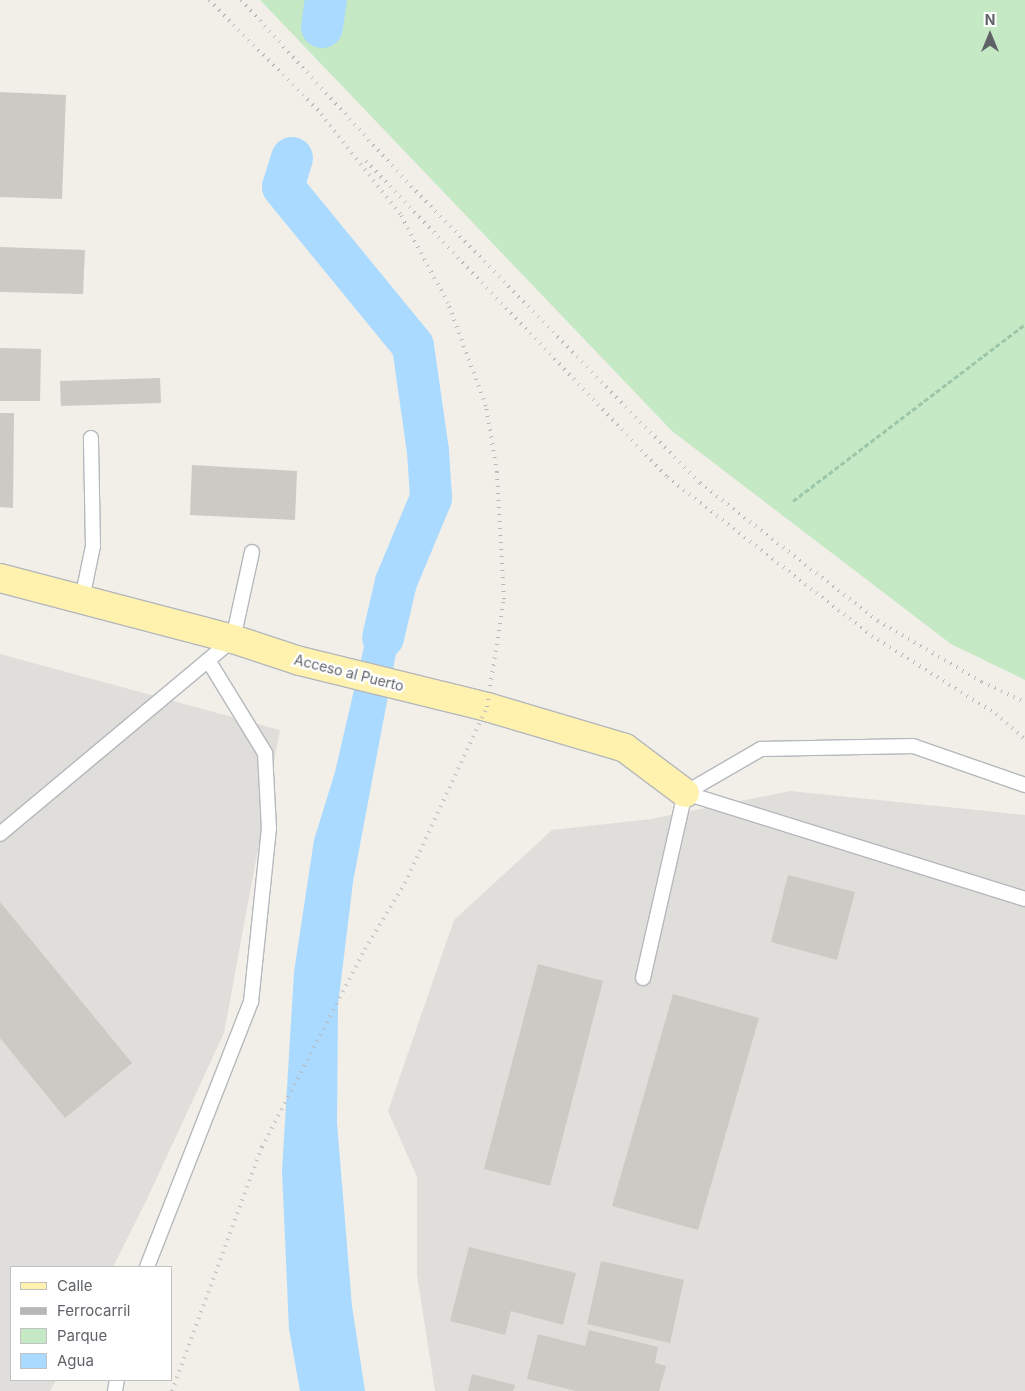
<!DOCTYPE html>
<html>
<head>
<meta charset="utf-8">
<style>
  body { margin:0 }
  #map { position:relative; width:1025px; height:1391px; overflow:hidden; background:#f1efe8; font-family:Inter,sans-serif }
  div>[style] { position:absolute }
  .industrial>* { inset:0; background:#e0deda }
  .green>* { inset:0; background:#c5e8c5 }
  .water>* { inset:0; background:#aadaff }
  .river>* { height:42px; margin:-21px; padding:0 21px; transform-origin:21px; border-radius:21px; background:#aadaff }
  .building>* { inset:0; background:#cccac5 }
  .path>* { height:3px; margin-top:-1.5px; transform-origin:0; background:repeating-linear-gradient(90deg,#9cc7a9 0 5px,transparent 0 7.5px) }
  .roads { filter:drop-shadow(1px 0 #b5b8bc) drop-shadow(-1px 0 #b5b8bc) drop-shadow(0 1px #b5b8bc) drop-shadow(0 -1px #b5b8bc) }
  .service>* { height:14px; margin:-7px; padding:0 7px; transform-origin:7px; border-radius:7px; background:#fff }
  .primary>* { height:28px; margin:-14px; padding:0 14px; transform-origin:14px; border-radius:14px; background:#fff2af }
  .rail>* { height:4px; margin-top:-2px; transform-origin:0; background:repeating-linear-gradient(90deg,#b6b7b8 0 1px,transparent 0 7px) }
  span { translate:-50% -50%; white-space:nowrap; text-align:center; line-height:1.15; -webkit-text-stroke:5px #fff; paint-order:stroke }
  .street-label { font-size:14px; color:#5f6368 }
  .legend { position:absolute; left:10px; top:1266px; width:162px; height:115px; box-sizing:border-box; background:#fff; border:1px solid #bfc1c3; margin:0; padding:6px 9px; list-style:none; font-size:15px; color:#5f6368 }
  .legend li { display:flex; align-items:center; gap:10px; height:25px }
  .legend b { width:25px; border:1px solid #bfc1c3 }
  .north { position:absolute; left:965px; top:10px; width:50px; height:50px; -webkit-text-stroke:4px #fff; paint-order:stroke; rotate:0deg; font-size:14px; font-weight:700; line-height:20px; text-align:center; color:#5f6368 }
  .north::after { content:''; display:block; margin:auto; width:18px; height:22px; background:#5f6368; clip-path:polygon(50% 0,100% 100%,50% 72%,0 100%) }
</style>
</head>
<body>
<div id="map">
  <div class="industrial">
    <div style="clip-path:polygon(0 654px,280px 730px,224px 1033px,147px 1199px,113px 1267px,11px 1267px,11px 1380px,56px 1380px,50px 1391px,0 1391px)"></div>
    <div style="clip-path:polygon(790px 791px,1025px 815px,1025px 1391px,435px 1391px,417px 1275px,417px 1177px,388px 1111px,454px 920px,552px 830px,651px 819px)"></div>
  </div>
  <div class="green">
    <div style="clip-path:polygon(260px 0,1025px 0,1025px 680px,951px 644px,672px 431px)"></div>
  </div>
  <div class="water">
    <div style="clip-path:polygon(396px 582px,401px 627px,353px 882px,338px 1005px,337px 1123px,352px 1306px,365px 1391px,300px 1391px,289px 1329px,282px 1171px,294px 972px,314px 840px,335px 772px,370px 621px)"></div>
  </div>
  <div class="river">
    <div style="left:322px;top:27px;width:27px;rotate:-82deg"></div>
    <div style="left:292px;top:158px;width:30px;rotate:107deg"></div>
    <div style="left:283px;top:187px;width:205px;rotate:50.7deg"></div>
    <div style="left:413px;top:346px;width:106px;rotate:81.9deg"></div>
    <div style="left:428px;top:451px;width:47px;rotate:86.3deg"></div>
    <div style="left:431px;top:498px;width:91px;rotate:112.6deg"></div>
    <div style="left:396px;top:582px;width:57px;rotate:103.1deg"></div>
  </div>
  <div class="building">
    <div style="clip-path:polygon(0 92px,66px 95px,62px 199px,0 197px)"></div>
    <div style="clip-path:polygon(0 247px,85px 250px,83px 294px,0 292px)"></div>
    <div style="clip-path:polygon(0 348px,41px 349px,40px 401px,0 401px)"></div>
    <div style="clip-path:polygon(160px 378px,161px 403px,61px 406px,60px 381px)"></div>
    <div style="clip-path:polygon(0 413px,14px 413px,13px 508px,0 507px)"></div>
    <div style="clip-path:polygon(192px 465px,297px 471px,295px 520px,190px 515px)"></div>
    <div style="clip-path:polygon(788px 875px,855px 892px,837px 960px,771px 942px)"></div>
    <div style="clip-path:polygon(0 902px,132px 1063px,65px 1118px,0 1038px)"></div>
    <div style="clip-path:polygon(538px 964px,603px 981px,550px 1186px,484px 1169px)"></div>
    <div style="clip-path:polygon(673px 994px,759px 1018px,698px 1230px,612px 1206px)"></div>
    <div style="clip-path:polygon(469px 1247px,576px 1273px,563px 1325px,511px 1311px,505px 1335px,450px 1321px)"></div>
    <div style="clip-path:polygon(601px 1261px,684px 1280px,670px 1343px,587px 1324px)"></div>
    <div style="clip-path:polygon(589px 1330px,658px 1347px,655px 1363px,666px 1366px,659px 1391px,576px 1391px,527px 1379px,538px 1334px,585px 1346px)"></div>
    <div style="clip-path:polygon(472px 1374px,515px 1385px,513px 1391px,468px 1391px)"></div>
  </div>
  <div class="path">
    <div style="left:793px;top:501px;width:292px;rotate:-37.3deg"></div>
  </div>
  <div class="roads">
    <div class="service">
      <div style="left:82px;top:599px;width:54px;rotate:-78.3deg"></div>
      <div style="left:93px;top:546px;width:108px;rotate:-91.1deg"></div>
      <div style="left:685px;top:793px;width:356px;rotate:17.3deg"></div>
      <div style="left:0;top:834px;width:304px;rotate:-39.9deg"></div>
      <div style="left:233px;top:639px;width:89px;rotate:-77.7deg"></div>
      <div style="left:643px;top:978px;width:190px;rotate:-77.2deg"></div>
      <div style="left:685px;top:793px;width:88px;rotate:-30.1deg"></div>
      <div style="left:761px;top:749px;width:152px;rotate:-1.1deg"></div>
      <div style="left:913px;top:746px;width:119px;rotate:19.2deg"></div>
      <div style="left:147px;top:1267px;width:285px;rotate:-68.6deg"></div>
      <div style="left:251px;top:1002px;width:174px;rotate:-84.1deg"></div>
      <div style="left:269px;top:829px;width:76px;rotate:-93deg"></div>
      <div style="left:265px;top:753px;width:109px;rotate:-121.5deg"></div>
      <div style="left:115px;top:1391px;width:11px;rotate:-80deg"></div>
    </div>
    <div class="primary">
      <div style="left:0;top:578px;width:241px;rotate:14.7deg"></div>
      <div style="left:233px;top:639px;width:71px;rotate:18.2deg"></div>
      <div style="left:300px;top:661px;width:193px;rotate:13.8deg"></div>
      <div style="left:487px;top:707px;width:144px;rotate:16.5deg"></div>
      <div style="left:625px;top:748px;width:75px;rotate:36.9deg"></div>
    </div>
  </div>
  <div class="rail">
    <div style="left:209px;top:0;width:161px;rotate:45.3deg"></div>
    <div style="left:241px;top:0;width:252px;rotate:47.6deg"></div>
    <div style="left:411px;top:186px;width:414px;rotate:45.8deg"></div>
    <div style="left:700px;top:483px;width:225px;rotate:37.8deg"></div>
    <div style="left:878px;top:621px;width:121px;rotate:30.4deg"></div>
    <div style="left:982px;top:682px;width:47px;rotate:24.9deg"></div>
    <div style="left:366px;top:161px;width:436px;rotate:46.4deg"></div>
    <div style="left:667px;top:477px;width:259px;rotate:37.8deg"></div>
    <div style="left:872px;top:636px;width:146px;rotate:32.2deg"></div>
    <div style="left:996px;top:714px;width:38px;rotate:41deg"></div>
    <div style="left:172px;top:1391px;width:260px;rotate:-69.8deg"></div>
    <div style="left:262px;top:1147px;width:223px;rotate:-62.5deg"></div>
    <div style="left:365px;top:949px;width:77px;rotate:-58.8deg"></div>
    <div style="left:405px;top:883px;width:194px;rotate:-65deg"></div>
    <div style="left:487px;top:707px;width:109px;rotate:-81.1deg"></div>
    <div style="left:504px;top:599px;width:127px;rotate:-93.2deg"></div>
    <div style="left:497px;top:472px;width:67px;rotate:-99.5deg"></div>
    <div style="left:486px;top:406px;width:110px;rotate:-110.3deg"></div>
    <div style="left:448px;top:303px;width:101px;rotate:-118.3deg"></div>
    <div style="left:400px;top:214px;width:132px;rotate:-128.3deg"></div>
  </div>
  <div class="street-label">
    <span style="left:349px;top:673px;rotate:14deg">Acceso al Puerto</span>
  </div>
  <ul class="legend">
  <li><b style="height:6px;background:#fff2af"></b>Calle</li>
  <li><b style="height:6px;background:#b6b7b8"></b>Ferrocarril</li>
  <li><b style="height:14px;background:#c5e8c5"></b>Parque</li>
  <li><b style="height:14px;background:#aadaff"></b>Agua</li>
  </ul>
  <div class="north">N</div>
</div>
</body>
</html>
